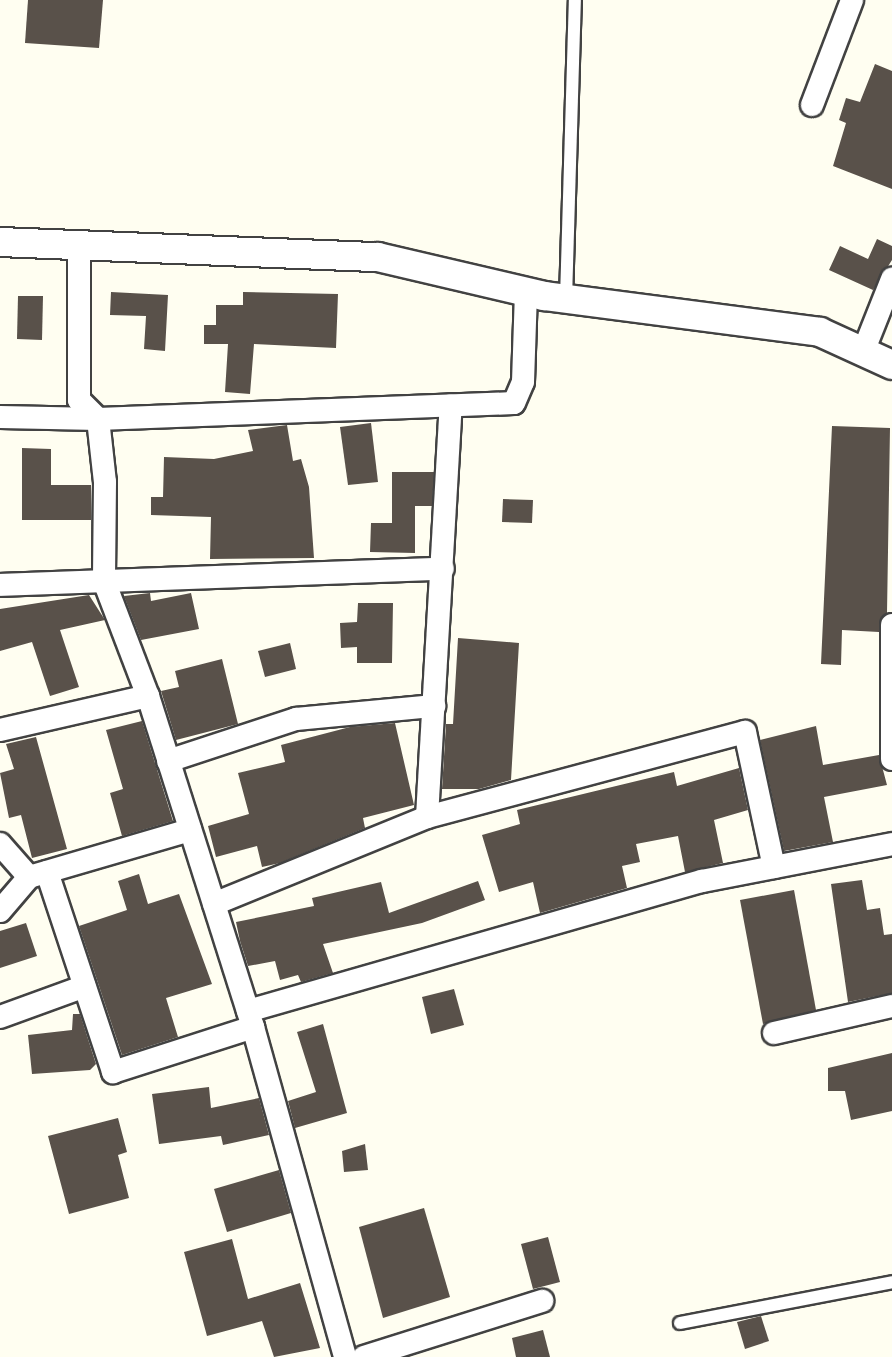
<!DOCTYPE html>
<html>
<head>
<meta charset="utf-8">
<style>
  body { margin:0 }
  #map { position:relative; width:892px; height:1357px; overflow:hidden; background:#fffef1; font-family:"PT Serif",serif }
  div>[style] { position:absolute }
  .building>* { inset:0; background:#59514a }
  .roads { filter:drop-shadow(2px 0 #424242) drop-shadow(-2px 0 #424242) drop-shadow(0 2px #424242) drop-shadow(0 -2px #424242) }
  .service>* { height:12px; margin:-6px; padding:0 6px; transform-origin:6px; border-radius:6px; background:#fff }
  .minor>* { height:22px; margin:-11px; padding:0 11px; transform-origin:11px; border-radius:11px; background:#fff }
  .tertiary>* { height:28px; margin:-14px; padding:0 14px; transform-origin:14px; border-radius:14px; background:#fff }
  span { translate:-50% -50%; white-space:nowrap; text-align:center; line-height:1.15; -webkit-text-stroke:6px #fff; paint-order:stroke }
</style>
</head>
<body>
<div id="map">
  <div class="building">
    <div style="clip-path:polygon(28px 0,103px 0,99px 48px,25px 43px)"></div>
    <div style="clip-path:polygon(875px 64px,892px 71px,892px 189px,833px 166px,846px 123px,839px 120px,846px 98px,860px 102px)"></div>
    <div style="clip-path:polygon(877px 239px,892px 246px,892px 260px,873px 290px,829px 270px,840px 246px,868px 259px)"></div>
    <div style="clip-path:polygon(111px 292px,168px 295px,165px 351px,144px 349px,146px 316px,110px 315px)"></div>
    <div style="clip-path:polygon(243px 292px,338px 294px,336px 348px,254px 344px,250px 394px,225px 392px,228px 344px,204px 344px,204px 325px,216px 325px,216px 305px,243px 305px)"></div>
    <div style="clip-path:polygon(18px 296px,43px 296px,42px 340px,17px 339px)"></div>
    <div style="clip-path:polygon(371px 423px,378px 482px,348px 485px,340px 427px)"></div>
    <div style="clip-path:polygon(287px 425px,293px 461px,301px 459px,309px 487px,314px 558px,210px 559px,211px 517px,151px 515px,151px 497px,163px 497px,164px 457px,214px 459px,253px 451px,248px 430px)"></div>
    <div style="clip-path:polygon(832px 426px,890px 428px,887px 613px,879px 632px,842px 630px,841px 665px,821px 664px)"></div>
    <div style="clip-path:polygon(22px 448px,51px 449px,51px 485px,91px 485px,91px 520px,22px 520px)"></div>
    <div style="clip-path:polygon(392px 472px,434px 472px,432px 506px,415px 506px,415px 553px,370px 552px,371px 523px,392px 523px)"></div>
    <div style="clip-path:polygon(503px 499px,533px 500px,532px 523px,502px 522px)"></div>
    <div style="clip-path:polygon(150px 593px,151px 601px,191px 593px,199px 629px,141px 640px,124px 596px)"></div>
    <div style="clip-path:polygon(89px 595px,105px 620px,60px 630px,79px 687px,50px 696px,32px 642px,0 651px,0 609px)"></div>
    <div style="clip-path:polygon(358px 603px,393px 603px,392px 663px,357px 663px,357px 647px,341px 648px,340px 623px,357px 622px)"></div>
    <div style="clip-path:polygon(458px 638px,519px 643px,511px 780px,479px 789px,442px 789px,446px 724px,453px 724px)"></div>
    <div style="clip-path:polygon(290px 643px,296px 669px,265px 677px,258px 651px)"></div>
    <div style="clip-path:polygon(222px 659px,238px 724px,176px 740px,161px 691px,179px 687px,175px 671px)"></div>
    <div style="clip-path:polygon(142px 721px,173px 821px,122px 836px,110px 793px,123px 789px,106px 730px)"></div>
    <div style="clip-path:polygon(395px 723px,414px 805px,363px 818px,365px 828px,280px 863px,262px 867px,257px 846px,216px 857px,208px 826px,249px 814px,238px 773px,285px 762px,281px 745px,350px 727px)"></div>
    <div style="clip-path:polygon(816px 726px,823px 765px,879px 755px,887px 785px,824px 797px,833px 842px,784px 851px,760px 740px)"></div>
    <div style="clip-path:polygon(36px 737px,67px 849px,32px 858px,21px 815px,9px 818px,0 773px,14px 769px,6px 744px)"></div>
    <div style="clip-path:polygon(739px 768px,748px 810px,714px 820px,723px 863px,685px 872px,678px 836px,636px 844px,640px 862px,622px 866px,627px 888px,540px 913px,533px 882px,499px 892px,482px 835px,520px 824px,517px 810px,674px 772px,677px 786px)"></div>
    <div style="clip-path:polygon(139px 874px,148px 904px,179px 894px,212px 984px,166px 998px,178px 1037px,122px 1055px,79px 926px,127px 910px,118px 881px)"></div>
    <div style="clip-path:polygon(862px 880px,867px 910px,880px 908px,884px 935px,892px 934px,892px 993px,848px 1002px,831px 884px)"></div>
    <div style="clip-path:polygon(478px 881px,485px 900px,422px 923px,323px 944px,333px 973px,301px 982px,298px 975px,280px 980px,275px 961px,248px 966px,240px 941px,236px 922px,314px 906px,312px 898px,381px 882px,389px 913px)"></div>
    <div style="clip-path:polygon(794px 890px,816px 1010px,763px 1024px,740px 900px)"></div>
    <div style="clip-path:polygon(26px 923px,37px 956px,0 968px,0 931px)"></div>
    <div style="clip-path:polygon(454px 989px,464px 1025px,431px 1034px,422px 997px)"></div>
    <div style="clip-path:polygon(73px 1014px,80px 1014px,96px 1064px,90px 1070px,32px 1074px,28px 1035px,72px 1030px)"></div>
    <div style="clip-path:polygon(323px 1024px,347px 1113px,295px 1128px,288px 1101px,316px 1092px,297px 1032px)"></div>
    <div style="clip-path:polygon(892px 1053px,892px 1111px,851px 1120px,845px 1091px,828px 1091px,828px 1068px)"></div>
    <div style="clip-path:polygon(209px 1087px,211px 1108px,259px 1098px,269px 1135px,223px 1145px,221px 1136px,159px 1144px,152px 1094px)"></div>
    <div style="clip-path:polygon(118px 1118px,127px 1152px,118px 1155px,129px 1198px,69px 1214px,48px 1136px)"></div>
    <div style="clip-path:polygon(365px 1144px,368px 1170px,344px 1172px,342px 1151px)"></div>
    <div style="clip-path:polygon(279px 1170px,291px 1213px,227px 1232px,214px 1189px)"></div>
    <div style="clip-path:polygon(424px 1208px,450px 1297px,383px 1318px,359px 1227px)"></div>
    <div style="clip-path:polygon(548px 1237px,560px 1282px,533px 1289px,521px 1244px)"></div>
    <div style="clip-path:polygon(232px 1239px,248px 1299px,300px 1283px,320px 1348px,274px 1357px,262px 1321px,207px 1336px,184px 1252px)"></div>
    <div style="clip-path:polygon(761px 1316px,769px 1341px,745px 1349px,737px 1322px)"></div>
    <div style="clip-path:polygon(543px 1330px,550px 1357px,516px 1357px,512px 1338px)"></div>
  </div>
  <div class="roads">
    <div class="service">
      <div style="left:566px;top:299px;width:299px;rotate:-88.3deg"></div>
      <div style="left:680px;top:1323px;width:216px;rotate:-10.9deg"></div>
    </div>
    <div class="minor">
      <div style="left:812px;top:105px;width:112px;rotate:-69.1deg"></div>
      <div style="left:79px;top:247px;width:153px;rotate:90deg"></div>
      <div style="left:79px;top:400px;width:27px;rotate:45deg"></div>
      <div style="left:98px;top:419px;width:63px;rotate:83.7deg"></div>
      <div style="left:105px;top:482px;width:99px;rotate:90.6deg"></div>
      <div style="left:104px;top:581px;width:123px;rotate:69.1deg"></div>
      <div style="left:148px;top:696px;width:347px;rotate:72.4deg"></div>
      <div style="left:253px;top:1027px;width:343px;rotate:74.4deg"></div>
      <div style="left:863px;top:352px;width:79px;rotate:-68.3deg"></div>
      <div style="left:0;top:417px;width:98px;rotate:1.2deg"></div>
      <div style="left:98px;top:419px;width:416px;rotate:-2.2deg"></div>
      <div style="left:514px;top:403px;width:23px;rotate:-67deg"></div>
      <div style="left:523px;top:382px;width:90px;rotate:-88.1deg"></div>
      <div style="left:0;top:585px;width:443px;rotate:-2.1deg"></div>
      <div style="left:892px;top:625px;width:134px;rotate:90deg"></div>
      <div style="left:0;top:730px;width:152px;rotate:-12.9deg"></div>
      <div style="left:168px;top:761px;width:135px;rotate:-18.2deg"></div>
      <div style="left:296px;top:719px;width:139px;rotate:-5.4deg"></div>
      <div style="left:427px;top:817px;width:412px;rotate:-86.7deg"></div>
      <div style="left:0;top:844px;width:44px;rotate:48.7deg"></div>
      <div style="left:47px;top:872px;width:211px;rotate:71.7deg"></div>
      <div style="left:113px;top:1072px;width:147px;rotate:-17.8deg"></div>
      <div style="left:214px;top:904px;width:230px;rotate:-22.2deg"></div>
      <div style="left:427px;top:817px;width:329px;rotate:-15deg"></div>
      <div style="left:745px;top:732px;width:138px;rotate:77.9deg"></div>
      <div style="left:0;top:911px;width:45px;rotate:-49.5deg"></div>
      <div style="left:29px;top:877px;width:168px;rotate:-16.3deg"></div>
      <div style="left:248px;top:1011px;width:472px;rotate:-16deg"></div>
      <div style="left:702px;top:881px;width:194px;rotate:-11deg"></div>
      <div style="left:0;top:1017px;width:90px;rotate:-20deg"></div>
      <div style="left:774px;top:1033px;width:121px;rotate:-12.9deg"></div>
      <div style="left:364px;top:1357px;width:187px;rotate:-17.5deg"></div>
    </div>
    <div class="tertiary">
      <div style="left:0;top:242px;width:378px;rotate:2.3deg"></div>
      <div style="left:378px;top:257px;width:171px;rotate:13.2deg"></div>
      <div style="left:544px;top:296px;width:278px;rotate:7.4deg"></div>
      <div style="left:820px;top:332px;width:79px;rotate:24.6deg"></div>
    </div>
  </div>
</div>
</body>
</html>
